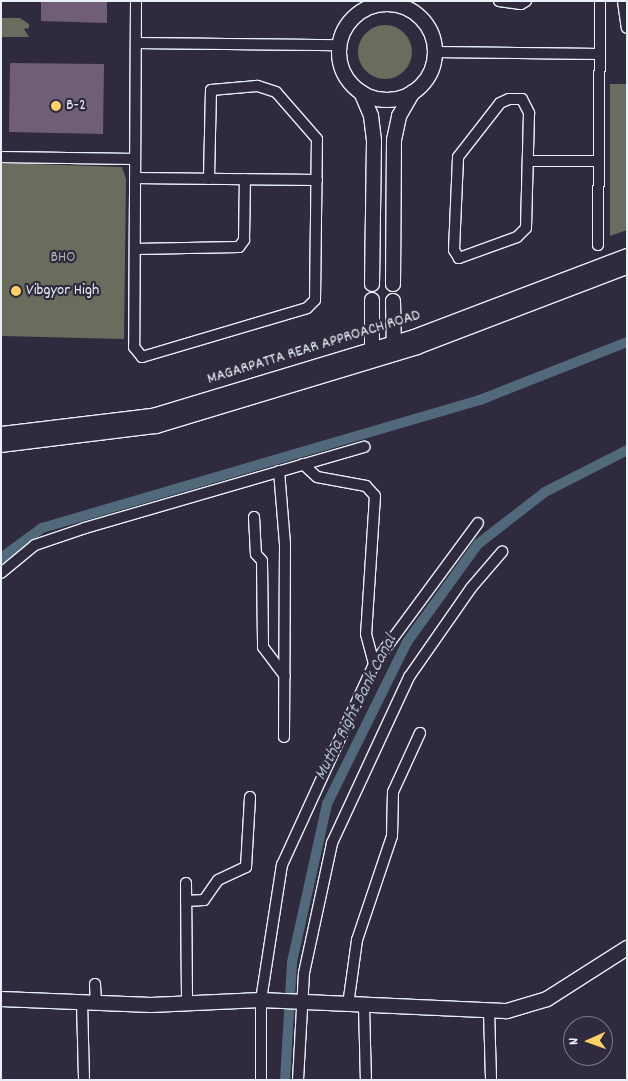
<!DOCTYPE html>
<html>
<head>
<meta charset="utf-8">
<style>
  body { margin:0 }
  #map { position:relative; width:628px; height:1081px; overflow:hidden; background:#2f2a3d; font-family:Dekko,sans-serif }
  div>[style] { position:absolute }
  .green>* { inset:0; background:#6a6c5e }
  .round { border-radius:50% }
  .canal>* { height:10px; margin:-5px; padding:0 5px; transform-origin:5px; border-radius:5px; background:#51697b }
  .building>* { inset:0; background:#705e78 }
  .roads { filter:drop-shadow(1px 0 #e8f1f8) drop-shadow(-1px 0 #e8f1f8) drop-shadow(0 1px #e8f1f8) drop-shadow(0 -1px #e8f1f8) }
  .street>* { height:10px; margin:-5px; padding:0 5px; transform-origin:5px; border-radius:5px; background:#2f2a3d }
  .secondary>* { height:14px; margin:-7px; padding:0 7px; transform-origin:7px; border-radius:7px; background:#2f2a3d }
  .secondary>.ring { margin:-7px; padding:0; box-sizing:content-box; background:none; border:14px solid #2f2a3d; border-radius:50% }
  .dots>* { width:14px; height:14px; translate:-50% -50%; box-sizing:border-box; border:2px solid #2f2a3d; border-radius:50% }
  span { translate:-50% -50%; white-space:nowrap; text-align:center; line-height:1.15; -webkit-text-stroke:4.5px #2f2a3d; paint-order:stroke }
  .poi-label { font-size:16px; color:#e8f1f8 }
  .left { translate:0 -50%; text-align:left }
  .park-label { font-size:16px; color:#afb5b3 }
  .street-label { font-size:16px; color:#e8f1f8 }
  .water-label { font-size:18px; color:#acbbc6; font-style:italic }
  .frame { position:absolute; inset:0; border:2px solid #e8f1f8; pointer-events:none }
  .north { position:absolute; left:563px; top:1016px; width:50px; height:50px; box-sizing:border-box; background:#2f2a3d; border:1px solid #797a88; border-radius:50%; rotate:268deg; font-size:14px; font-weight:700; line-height:20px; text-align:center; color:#e8f1f8 }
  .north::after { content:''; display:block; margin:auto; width:18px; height:22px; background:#ffd166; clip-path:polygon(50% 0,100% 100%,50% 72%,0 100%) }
</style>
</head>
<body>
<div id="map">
  <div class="green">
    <div style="clip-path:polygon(1px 18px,20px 18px,29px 24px,29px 28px,24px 29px,29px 37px,1px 37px)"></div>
    <div class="round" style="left:358px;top:25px;width:54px;height:54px"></div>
    <div style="clip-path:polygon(610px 84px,627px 84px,627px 230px,610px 236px)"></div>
    <div style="clip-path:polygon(1px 163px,122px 167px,126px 179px,124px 339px,1px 336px)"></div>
  </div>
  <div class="canal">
    <div style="left:1px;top:558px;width:51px;rotate:-36.2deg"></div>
    <div style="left:42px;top:528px;width:456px;rotate:-16.3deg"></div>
    <div style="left:480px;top:400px;width:158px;rotate:-21.5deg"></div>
    <div style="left:285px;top:1080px;width:118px;rotate:-86.6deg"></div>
    <div style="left:292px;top:962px;width:162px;rotate:-77.5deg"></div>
    <div style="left:327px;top:804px;width:181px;rotate:-63.7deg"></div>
    <div style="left:407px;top:642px;width:121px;rotate:-54.1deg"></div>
    <div style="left:478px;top:544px;width:85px;rotate:-37.8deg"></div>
    <div style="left:545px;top:492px;width:92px;rotate:-27.1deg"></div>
  </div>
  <div class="building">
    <div style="clip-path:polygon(41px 1px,107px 1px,107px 23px,41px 21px)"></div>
    <div style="clip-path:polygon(10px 63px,104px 64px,103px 134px,9px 132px)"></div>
  </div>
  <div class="roads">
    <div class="street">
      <div style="left:136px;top:1px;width:346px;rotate:90.3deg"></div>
      <div style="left:134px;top:347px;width:13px;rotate:51deg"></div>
      <div style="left:142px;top:357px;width:172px;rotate:-16.5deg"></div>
      <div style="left:307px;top:308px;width:11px;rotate:-45deg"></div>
      <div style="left:315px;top:300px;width:161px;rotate:-89.3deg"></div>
      <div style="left:317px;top:139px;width:62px;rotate:-131.1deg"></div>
      <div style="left:276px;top:92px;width:20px;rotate:-162deg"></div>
      <div style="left:257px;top:86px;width:46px;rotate:175deg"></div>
      <div style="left:211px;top:90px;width:89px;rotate:91.3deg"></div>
      <div style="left:499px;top:1px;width:22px;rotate:8deg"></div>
      <div style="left:521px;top:4px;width:6px;rotate:-31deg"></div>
      <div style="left:623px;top:1px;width:27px;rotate:82deg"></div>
      <div style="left:136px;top:43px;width:204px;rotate:0.6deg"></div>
      <div style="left:435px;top:52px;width:165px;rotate:0.7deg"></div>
      <div style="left:509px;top:99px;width:13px"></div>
      <div style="left:522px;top:99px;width:16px;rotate:63deg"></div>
      <div style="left:529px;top:113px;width:115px;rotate:91.5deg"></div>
      <div style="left:526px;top:228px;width:13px;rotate:135deg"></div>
      <div style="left:517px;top:237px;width:62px;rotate:160.1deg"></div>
      <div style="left:459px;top:258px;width:9px;rotate:-122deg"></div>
      <div style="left:454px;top:250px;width:93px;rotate:-87.5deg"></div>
      <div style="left:458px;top:157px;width:68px;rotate:-52.1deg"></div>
      <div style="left:500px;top:103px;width:10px;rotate:-24deg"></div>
      <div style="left:1px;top:157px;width:134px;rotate:0.9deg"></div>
      <div style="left:530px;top:161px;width:68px"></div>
      <div style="left:135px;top:178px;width:182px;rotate:0.6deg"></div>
      <div style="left:598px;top:245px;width:244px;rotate:-89.5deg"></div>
      <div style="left:135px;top:249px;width:104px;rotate:-1.1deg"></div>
      <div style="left:239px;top:247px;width:9px;rotate:-54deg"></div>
      <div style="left:244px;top:240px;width:61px;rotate:-89.1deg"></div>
      <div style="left:303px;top:464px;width:19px;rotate:43deg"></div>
      <div style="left:317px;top:477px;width:50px;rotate:10.4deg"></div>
      <div style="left:366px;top:486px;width:13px;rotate:48deg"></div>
      <div style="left:375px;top:496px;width:138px;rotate:93.7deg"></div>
      <div style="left:366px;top:634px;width:31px;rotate:75deg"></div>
      <div style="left:279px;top:471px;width:73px;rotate:85.3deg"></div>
      <div style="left:285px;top:544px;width:193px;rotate:90.3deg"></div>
      <div style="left:254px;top:517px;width:37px;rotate:87deg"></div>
      <div style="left:256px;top:554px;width:9px;rotate:49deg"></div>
      <div style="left:262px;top:561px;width:86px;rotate:89.3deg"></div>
      <div style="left:263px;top:647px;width:36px;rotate:53deg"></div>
      <div style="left:1px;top:573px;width:44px;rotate:-39.5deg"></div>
      <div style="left:35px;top:545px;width:53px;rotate:-18.8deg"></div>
      <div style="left:85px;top:528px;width:291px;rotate:-16.2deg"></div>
      <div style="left:186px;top:883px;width:120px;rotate:89.5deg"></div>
      <div style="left:186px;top:901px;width:18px;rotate:-3deg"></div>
      <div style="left:204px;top:900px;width:24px;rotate:-55deg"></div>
      <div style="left:218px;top:880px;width:31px;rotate:-25deg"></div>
      <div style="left:246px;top:867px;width:70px;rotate:-86.7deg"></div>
      <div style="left:95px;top:984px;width:19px;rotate:87deg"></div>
      <div style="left:82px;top:1002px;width:78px;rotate:88.5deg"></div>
      <div style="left:348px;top:1005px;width:66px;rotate:-82.1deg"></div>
      <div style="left:357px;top:940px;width:110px;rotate:-71.4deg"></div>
      <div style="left:392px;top:836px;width:44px;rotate:-88.7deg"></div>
      <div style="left:393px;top:792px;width:65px;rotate:-65.4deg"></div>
      <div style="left:364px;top:1006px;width:74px;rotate:88.5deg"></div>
      <div style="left:489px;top:1011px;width:69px;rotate:88.3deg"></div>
      <div style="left:261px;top:1080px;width:80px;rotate:-90deg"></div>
      <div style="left:261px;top:1000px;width:137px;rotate:-81.2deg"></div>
      <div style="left:282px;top:865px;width:221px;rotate:-65.4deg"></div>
      <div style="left:374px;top:664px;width:175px;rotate:-53.6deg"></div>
      <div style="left:298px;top:1080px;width:107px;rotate:-86.8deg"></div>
      <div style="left:304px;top:973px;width:133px;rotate:-77.8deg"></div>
      <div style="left:332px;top:843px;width:183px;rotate:-65.1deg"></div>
      <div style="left:409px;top:677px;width:108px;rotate:-55.1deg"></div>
      <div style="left:471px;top:588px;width:48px;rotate:-49.3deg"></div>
    </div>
    <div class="secondary">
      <div class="ring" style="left:339px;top:4px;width:82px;height:82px"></div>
      <div style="left:361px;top:92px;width:26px;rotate:67deg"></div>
      <div style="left:371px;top:116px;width:25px;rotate:83deg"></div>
      <div style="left:374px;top:141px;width:143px;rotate:90.8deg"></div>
      <div style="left:393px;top:284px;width:144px;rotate:-89.6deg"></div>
      <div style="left:394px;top:140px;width:25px;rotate:-78deg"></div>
      <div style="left:399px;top:116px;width:28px;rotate:-60deg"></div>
      <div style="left:393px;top:301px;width:49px;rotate:88.8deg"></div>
      <div style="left:372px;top:358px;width:58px;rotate:-90deg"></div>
      <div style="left:1px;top:434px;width:153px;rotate:-6.8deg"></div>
      <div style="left:153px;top:416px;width:273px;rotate:-16.8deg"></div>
      <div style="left:414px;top:337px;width:228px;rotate:-20.8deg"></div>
      <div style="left:1px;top:445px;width:156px;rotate:-7deg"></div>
      <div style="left:156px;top:426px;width:273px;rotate:-16.8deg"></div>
      <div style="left:417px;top:347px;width:225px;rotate:-20.9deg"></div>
      <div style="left:1px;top:999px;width:150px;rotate:2.3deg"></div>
      <div style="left:151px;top:1005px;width:110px;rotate:-2.6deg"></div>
      <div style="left:261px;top:1000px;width:246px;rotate:2.6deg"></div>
      <div style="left:507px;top:1011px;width:42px;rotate:-16.7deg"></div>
      <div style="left:547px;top:999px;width:95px;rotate:-32.5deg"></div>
    </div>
  </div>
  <div class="dots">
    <div style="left:56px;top:106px;background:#ffd166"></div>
    <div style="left:16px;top:291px;background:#ffd166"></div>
  </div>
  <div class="poi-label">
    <span class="left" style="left:66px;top:106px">B-2</span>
    <span class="left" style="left:26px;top:291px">Vibgyor High</span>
  </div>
  <div class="park-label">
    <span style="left:63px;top:258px">BHO</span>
  </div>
  <div class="street-label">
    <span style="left:314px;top:348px;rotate:-17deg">MAGARPATTA REAR APPROACH ROAD</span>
  </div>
  <div class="water-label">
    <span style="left:357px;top:708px;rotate:-63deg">Mutha Right Bank Canal</span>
  </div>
  <div class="frame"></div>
  <div class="north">N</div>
</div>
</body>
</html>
